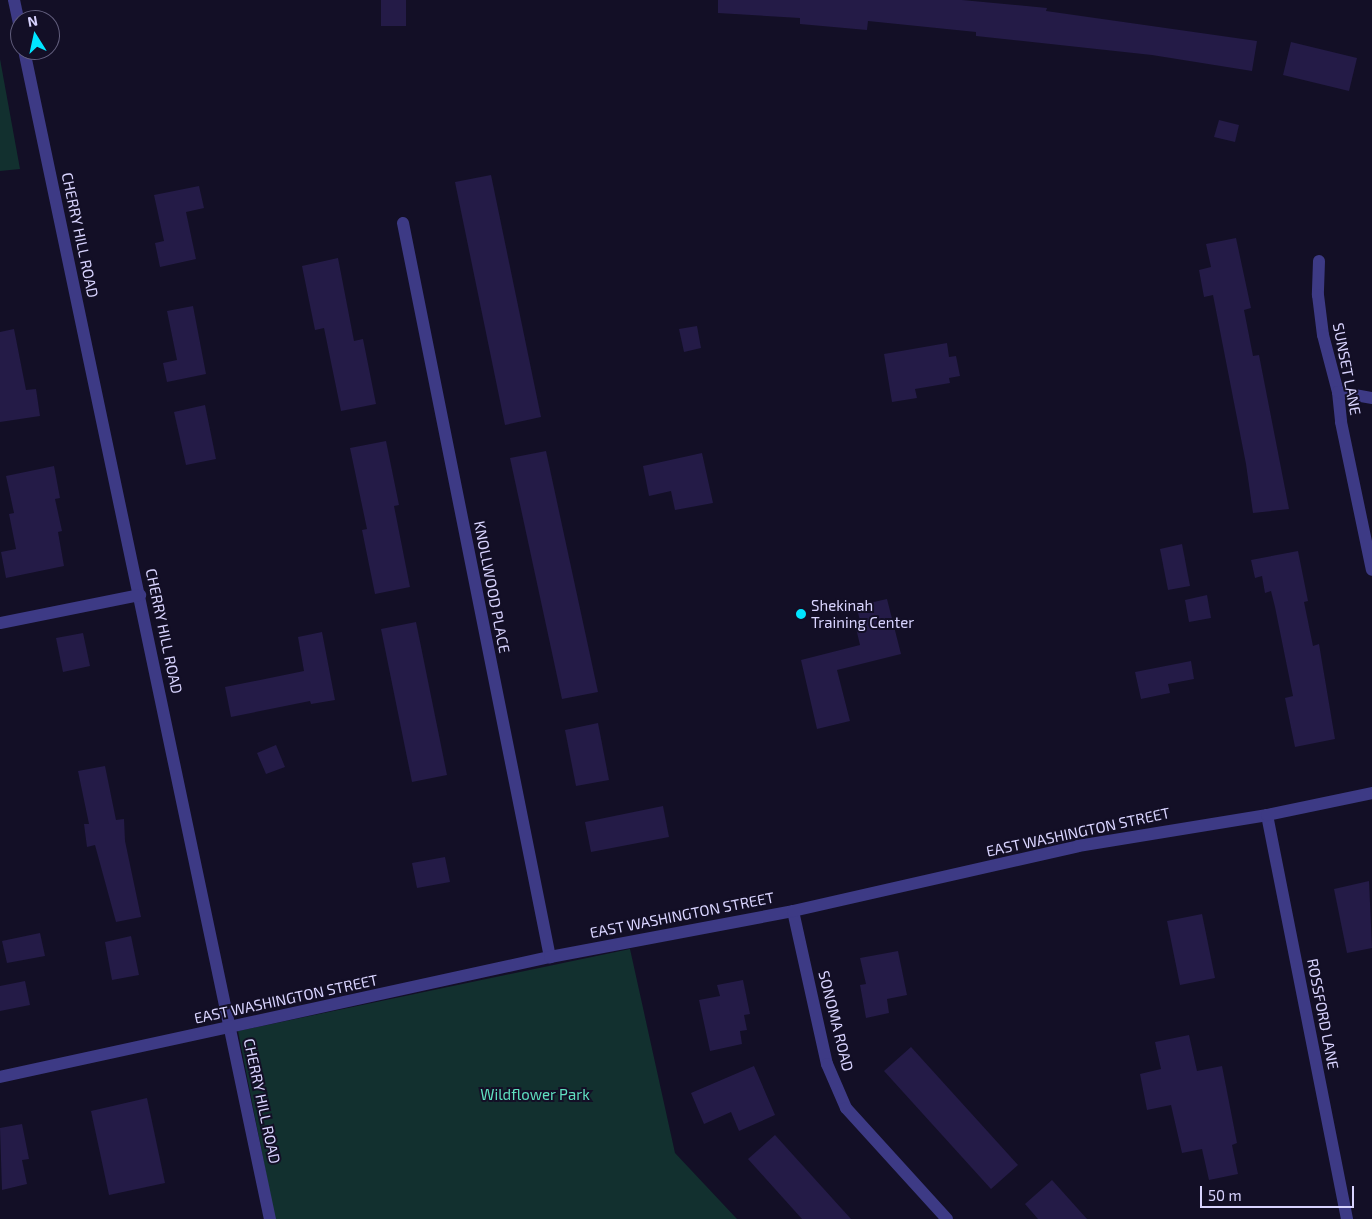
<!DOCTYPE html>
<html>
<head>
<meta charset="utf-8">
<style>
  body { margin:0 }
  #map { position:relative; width:1372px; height:1219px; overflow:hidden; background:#130f26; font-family:"Exo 2",sans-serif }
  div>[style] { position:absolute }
  .green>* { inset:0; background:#12302f }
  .building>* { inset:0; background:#241b47 }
  .minor>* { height:12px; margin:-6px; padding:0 6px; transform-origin:6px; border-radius:6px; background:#3d3a85 }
  .dots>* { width:14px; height:14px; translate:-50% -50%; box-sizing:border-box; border:2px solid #130f26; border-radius:50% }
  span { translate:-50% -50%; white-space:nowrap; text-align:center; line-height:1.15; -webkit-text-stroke:4px #130f26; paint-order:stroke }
  .street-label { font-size:15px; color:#d9d4ff }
  .poi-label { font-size:15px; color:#d9d4ff }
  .left { translate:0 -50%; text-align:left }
  .park-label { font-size:15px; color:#5fe0c0 }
  .north { position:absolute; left:10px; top:10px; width:50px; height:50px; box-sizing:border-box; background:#130f26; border:1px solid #625e7d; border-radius:50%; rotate:350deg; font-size:14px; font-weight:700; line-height:20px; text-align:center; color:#d9d4ff }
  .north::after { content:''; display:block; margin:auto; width:18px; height:22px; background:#00e5ff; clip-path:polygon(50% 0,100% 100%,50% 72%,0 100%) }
  .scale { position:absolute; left:1200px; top:1186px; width:154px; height:22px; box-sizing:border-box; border:2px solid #d9d4ff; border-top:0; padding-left:6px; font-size:15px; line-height:18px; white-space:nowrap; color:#d9d4ff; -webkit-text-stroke:4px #130f26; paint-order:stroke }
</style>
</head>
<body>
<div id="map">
  <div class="green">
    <div style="clip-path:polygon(0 59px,20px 169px,0 171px)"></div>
    <div style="clip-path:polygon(630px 949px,675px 1153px,737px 1219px,275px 1219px,238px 1031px)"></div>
  </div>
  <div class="building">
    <div style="clip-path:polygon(381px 0,406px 0,406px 26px,381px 26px)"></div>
    <div style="clip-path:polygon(718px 0,962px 0,1047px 8px,1046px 11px,1257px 41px,1252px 71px,1152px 55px,976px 36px,976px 32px,868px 21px,867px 30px,800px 24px,800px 18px,718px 13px)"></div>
    <div style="clip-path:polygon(1291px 42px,1357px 58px,1349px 91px,1283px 75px)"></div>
    <div style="clip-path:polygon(1219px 120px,1239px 125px,1235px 142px,1214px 137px)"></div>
    <div style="clip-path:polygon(491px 175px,541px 417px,505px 425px,455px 182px)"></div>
    <div style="clip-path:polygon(199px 186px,204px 208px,186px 212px,196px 259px,160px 267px,155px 243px,164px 241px,154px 195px)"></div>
    <div style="clip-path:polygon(1236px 238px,1251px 308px,1244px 310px,1253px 356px,1259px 355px,1289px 509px,1253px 513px,1246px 464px,1213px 295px,1204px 297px,1199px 270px,1211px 267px,1206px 244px)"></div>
    <div style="clip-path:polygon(338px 258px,354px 341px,363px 339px,376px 404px,341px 411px,324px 328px,315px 330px,302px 266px)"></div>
    <div style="clip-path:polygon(193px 306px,206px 374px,167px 382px,163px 363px,177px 360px,167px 311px)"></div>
    <div style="clip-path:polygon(697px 326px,701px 348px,684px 352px,679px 329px)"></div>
    <div style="clip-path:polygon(14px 329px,26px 390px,36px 389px,40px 416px,0 422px,0 332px)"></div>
    <div style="clip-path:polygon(947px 343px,949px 357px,956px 356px,960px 376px,949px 378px,950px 383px,915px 389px,917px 398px,892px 402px,884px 354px)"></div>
    <div style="clip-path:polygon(205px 405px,216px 459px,186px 465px,174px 412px)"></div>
    <div style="clip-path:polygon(386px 441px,399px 505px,394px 506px,410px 587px,375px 594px,362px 530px,367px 529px,350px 448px)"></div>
    <div style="clip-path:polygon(546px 451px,598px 692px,562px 699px,510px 458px)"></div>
    <div style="clip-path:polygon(702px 453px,713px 503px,675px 510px,671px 491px,649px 496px,643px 466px)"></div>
    <div style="clip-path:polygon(54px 466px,60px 498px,55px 499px,62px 531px,58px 532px,64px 566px,6px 578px,1px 552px,16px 549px,9px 514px,14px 513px,6px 476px)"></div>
    <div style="clip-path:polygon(1182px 544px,1190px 586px,1168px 590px,1160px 549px)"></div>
    <div style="clip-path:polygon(1298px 551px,1308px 601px,1304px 602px,1313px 646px,1319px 644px,1335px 739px,1295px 747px,1285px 698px,1293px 696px,1275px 607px,1271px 591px,1265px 593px,1262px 576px,1255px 578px,1251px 560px)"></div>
    <div style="clip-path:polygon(1207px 595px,1211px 618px,1189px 622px,1185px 600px)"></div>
    <div style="clip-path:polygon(887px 599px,901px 654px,837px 670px,850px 721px,817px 729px,801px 660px,860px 645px,856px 628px,862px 627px,856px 606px)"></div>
    <div style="clip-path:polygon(416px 622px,447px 775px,412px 782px,381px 629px)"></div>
    <div style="clip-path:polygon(322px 632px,335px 700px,311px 704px,310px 701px,231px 717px,225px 687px,304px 671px,298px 637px)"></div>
    <div style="clip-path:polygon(83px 633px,90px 666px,63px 672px,56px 638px)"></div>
    <div style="clip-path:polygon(1191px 661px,1194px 679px,1168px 684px,1170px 693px,1141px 699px,1135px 672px)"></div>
    <div style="clip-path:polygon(598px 723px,609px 780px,576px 786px,565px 730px)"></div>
    <div style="clip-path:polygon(276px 745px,285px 767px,266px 774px,257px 753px)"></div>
    <div style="clip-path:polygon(105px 766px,116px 820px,124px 819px,125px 841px,141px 917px,116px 922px,95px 845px,87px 847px,84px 824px,89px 824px,78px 771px)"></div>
    <div style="clip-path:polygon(663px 806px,669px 837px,591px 852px,585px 822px)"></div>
    <div style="clip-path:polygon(445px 857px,450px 882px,417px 888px,412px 863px)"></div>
    <div style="clip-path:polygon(1369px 881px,1372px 948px,1347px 953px,1334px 889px)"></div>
    <div style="clip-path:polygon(1202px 914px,1215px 978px,1180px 985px,1167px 921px)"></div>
    <div style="clip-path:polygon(40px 933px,45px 956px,7px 963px,2px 941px)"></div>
    <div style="clip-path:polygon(131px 936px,139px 975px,112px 980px,105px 942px)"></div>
    <div style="clip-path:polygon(898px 951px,907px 995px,887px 999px,889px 1013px,866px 1018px,860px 985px,866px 984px,860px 958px)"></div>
    <div style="clip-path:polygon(743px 980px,750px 1014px,744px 1015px,747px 1030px,740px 1031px,742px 1044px,710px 1051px,699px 1000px,720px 996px,717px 985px)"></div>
    <div style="clip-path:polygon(25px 981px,30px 1005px,0 1011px,0 986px)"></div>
    <div style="clip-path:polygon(1189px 1035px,1197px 1071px,1222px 1066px,1237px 1143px,1232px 1145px,1238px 1174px,1209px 1180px,1202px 1149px,1182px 1153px,1171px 1105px,1147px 1110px,1140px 1074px,1161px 1069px,1155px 1042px)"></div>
    <div style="clip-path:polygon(911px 1047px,1018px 1165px,991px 1189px,884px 1071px)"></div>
    <div style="clip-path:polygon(754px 1066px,775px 1115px,739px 1131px,731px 1112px,704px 1124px,691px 1093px)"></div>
    <div style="clip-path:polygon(147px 1098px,165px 1183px,109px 1195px,91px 1111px)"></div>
    <div style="clip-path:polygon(22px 1124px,29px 1159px,22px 1160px,27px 1184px,2px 1190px,0 1128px)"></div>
    <div style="clip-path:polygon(775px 1135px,851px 1219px,802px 1219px,748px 1159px)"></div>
    <div style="clip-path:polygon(1052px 1180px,1087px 1219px,1038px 1219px,1025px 1204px)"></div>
  </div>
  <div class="minor">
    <div style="left:14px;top:0;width:29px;rotate:78deg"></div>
    <div style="left:24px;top:50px;width:1195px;rotate:78.12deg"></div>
    <div style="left:403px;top:223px;width:749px;rotate:78.68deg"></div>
    <div style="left:1319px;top:261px;width:34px;rotate:92deg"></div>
    <div style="left:1318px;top:295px;width:40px;rotate:82.9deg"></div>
    <div style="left:1323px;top:335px;width:59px;rotate:75.3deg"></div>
    <div style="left:1338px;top:392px;width:30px;rotate:84deg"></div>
    <div style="left:1341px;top:422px;width:151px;rotate:78.2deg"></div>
    <div style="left:1338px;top:392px;width:35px;rotate:10deg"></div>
    <div style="left:0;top:623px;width:143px;rotate:-11.3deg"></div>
    <div style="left:1267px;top:815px;width:412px;rotate:78.8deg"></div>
    <div style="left:793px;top:911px;width:157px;rotate:77.5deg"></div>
    <div style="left:827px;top:1064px;width:48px;rotate:66.6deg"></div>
    <div style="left:846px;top:1108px;width:150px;rotate:47.7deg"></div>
    <div style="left:0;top:1077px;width:563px;rotate:-12.31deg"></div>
    <div style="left:550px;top:957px;width:247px;rotate:-10.7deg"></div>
    <div style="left:793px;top:911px;width:292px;rotate:-12.8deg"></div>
    <div style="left:1078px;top:846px;width:192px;rotate:-9.3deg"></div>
    <div style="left:1267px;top:815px;width:107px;rotate:-11.8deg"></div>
  </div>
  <div class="dots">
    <div style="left:801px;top:614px;background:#00e5ff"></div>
  </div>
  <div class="street-label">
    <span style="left:80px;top:235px;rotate:78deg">CHERRY HILL ROAD</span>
    <span style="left:1347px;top:369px;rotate:79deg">SUNSET LANE</span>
    <span style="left:492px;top:587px;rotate:79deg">KNOLLWOOD PLACE</span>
    <span style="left:164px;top:631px;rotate:78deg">CHERRY HILL ROAD</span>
    <span style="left:1078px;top:832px;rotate:-12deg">EAST WASHINGTON STREET</span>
    <span style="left:682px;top:915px;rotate:-11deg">EAST WASHINGTON STREET</span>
    <span style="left:286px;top:999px;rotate:-12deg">EAST WASHINGTON STREET</span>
    <span style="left:1323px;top:1014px;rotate:79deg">ROSSFORD LANE</span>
    <span style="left:836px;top:1021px;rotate:76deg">SONOMA ROAD</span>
    <span style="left:262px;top:1101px;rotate:78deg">CHERRY HILL ROAD</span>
  </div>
  <div class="poi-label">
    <span class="left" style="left:811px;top:614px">Shekinah<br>Training Center</span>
  </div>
  <div class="park-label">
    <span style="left:535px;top:1095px">Wildflower Park</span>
  </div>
  <div class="north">N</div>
  <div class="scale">50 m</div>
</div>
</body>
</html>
